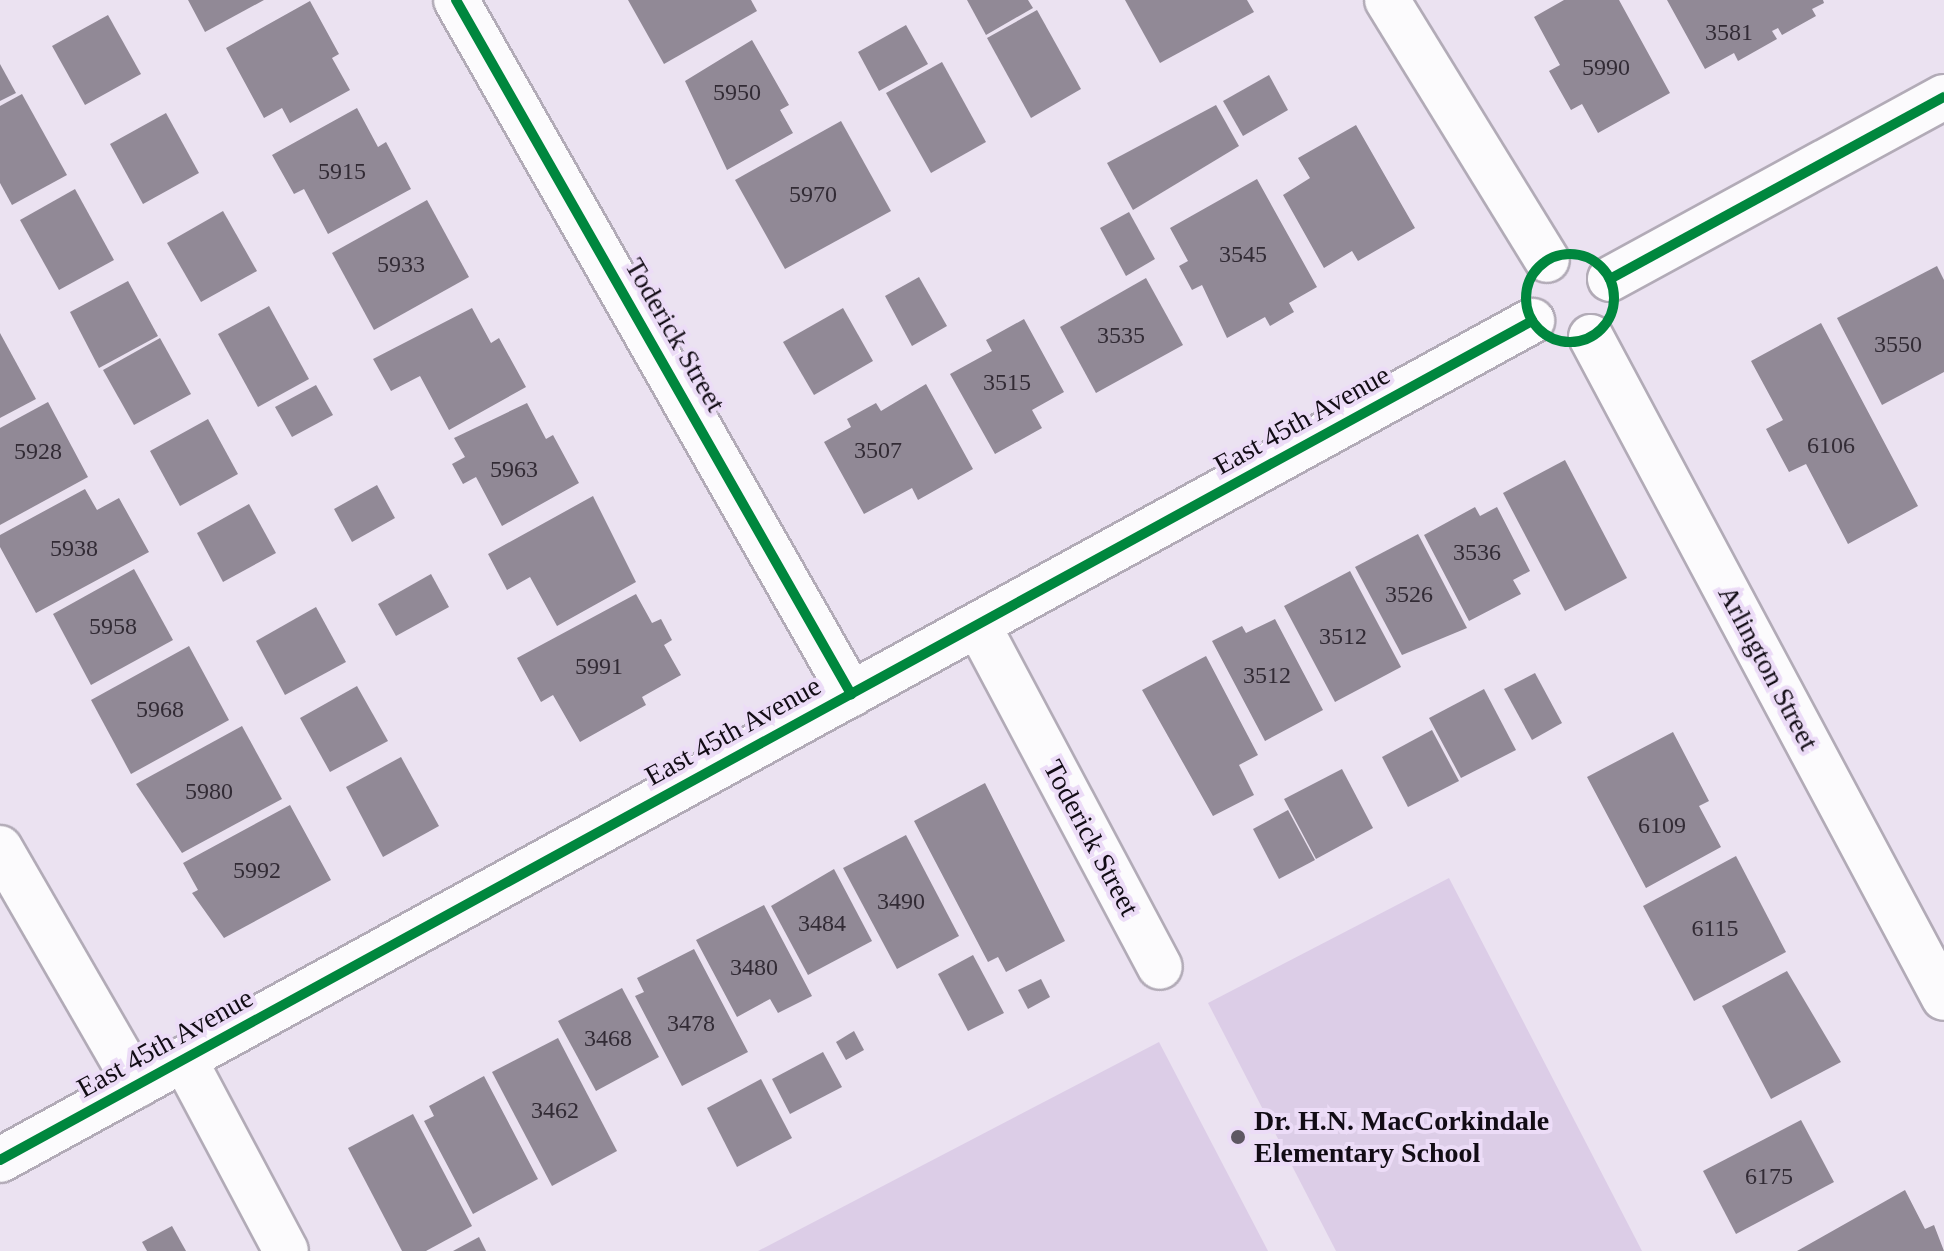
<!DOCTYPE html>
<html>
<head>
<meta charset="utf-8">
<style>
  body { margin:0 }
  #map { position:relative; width:1944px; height:1251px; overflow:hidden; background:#ebe2f1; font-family:Georgia,serif }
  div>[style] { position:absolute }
  .green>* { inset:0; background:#dccde7 }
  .building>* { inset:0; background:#918996 }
  .roads { filter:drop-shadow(2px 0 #b2abb7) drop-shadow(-2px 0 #b2abb7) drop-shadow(0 2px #b2abb7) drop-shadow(0 -2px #b2abb7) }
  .minor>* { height:44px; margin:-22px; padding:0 22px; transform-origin:22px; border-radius:22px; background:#fcfbfd }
  .cycleway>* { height:10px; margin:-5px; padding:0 5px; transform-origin:5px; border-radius:5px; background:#00873e }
  .cycleway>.ring { margin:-5px; padding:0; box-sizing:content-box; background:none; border:10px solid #00873e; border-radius:50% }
  .dots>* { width:22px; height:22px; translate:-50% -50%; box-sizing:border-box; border:4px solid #ecdcf7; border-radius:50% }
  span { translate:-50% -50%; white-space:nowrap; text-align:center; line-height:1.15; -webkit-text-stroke:8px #ecdcf7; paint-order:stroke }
  .number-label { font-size:24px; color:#322b35 }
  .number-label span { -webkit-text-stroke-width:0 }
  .street-label { font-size:28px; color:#120c15 }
  .poi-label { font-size:28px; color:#120c15; font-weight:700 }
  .left { translate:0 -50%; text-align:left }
</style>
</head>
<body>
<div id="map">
  <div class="green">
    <div style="clip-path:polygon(1449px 878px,1642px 1251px,1336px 1251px,1208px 1003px)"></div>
    <div style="clip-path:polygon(1159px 1042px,1268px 1251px,758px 1251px)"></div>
  </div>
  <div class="building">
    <div style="clip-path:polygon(188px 0,264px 0,205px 32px)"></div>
    <div style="clip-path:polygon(628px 0,751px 0,757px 11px,664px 64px)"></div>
    <div style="clip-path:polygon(967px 0,1028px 0,1033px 8px,986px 35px)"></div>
    <div style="clip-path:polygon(1125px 0,1247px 0,1254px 12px,1160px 63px)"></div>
    <div style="clip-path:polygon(1564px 0,1619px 0,1670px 93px,1598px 133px,1582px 104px,1571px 110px,1549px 71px,1560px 65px,1534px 17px)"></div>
    <div style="clip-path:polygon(1667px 0,1823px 0,1824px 3px,1812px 9px,1816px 16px,1782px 35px,1778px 28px,1772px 31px,1777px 39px,1738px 61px,1734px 53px,1705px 69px)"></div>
    <div style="clip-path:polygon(310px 1px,339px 54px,332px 58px,350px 90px,290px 123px,282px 108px,264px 118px,226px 48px)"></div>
    <div style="clip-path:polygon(1037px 10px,1081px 89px,1031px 118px,987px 38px)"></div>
    <div style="clip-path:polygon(108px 15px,141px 74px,85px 105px,52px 46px)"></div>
    <div style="clip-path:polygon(906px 25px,928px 64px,879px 91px,858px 52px)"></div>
    <div style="clip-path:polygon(752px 40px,789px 105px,780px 110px,793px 133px,727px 170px,685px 81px)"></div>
    <div style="clip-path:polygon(942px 62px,986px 142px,931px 173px,886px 93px)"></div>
    <div style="clip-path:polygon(0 64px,16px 93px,0 101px)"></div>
    <div style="clip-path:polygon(1269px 75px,1288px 110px,1243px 136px,1223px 101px)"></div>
    <div style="clip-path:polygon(22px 94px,67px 175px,12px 205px,0 183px,0 106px)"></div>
    <div style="clip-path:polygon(1216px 105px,1239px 146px,1133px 210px,1107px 163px)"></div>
    <div style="clip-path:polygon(357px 108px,378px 147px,386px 142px,411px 189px,328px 234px,304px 189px,294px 194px,272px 155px)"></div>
    <div style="clip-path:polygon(166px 113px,199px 173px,143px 204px,110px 144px)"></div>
    <div style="clip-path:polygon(841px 121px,891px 211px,785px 269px,735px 180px)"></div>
    <div style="clip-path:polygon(1356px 125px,1415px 228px,1358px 261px,1352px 251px,1324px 268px,1283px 195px,1310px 178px,1298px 158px)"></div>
    <div style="clip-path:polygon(1257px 179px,1317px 287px,1289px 303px,1294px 312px,1270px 326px,1265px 317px,1227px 338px,1202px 285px,1192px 290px,1179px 266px,1188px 261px,1170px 228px)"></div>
    <div style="clip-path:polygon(75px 189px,114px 260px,59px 290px,20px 220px)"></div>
    <div style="clip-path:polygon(427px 200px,469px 277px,374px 330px,332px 253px)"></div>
    <div style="clip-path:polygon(223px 211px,257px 271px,201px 302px,167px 243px)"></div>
    <div style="clip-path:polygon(1129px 212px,1155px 259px,1126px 276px,1100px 228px)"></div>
    <div style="clip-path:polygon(1937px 266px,1944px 280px,1944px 372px,1882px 405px,1837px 318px)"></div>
    <div style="clip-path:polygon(919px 277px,947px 326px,912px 346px,885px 296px)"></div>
    <div style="clip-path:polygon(1146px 278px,1183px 345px,1096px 393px,1060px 327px)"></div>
    <div style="clip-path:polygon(128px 281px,158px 336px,99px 368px,70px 312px)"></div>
    <div style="clip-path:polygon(269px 306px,309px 379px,258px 407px,218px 334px)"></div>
    <div style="clip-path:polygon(472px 308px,491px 343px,499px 338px,526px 387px,449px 430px,420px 376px,391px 391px,373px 359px)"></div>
    <div style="clip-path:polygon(843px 308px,873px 361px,814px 395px,783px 342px)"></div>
    <div style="clip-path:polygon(1024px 319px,1064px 392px,1032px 410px,1042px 428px,995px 454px,950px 374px,992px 351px,986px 340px)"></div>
    <div style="clip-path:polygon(1821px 323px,1918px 506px,1848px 544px,1806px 464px,1789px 472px,1766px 429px,1783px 420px,1751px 361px)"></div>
    <div style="clip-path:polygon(0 333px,36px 399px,0 418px)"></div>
    <div style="clip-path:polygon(160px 338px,191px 394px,134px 425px,103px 370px)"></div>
    <div style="clip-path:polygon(926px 384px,973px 469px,918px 500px,912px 488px,864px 514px,824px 442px,851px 427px,847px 419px,876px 403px,881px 411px)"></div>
    <div style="clip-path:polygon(316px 385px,333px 415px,292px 437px,275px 407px)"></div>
    <div style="clip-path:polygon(48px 402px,88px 477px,0 525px,0 428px)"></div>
    <div style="clip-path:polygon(527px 403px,546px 439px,553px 435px,579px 483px,502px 526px,476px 477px,463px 484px,452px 464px,465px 457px,454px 438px)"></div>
    <div style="clip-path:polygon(208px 419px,238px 474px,180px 506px,150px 451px)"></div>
    <div style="clip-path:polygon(1565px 460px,1627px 578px,1565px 611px,1503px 493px)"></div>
    <div style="clip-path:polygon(377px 485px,395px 518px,352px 542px,334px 509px)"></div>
    <div style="clip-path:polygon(85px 489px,97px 510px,119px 498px,149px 552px,36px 613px,0 547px,0 535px)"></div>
    <div style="clip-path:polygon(593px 496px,636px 582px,557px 626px,530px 577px,507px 590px,488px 554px)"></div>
    <div style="clip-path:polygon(249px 504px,276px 553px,223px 582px,197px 533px)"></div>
    <div style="clip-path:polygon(1475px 507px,1480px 516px,1497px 507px,1530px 571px,1513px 580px,1521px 594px,1469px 621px,1424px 535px)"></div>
    <div style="clip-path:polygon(1418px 534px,1467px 628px,1402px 655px,1355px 567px)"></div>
    <div style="clip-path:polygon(134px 569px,173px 640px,91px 685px,53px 614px)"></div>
    <div style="clip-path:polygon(1350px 571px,1401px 667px,1335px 702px,1284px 606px)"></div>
    <div style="clip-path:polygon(431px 574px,449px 607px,396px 636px,378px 604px)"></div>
    <div style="clip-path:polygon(636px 594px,652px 623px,661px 619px,672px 640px,664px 645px,681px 675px,642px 697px,646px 705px,580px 742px,553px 695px,541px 702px,517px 658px)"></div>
    <div style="clip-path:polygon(316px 607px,346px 662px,285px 695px,256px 641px)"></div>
    <div style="clip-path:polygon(1275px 619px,1323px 710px,1265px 741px,1212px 641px,1242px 626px,1246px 633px)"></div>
    <div style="clip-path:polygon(189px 646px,229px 720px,131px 774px,91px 700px)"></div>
    <div style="clip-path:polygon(1206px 656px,1258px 755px,1239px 765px,1254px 795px,1213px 816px,1142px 690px)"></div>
    <div style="clip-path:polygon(1535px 673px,1562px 723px,1532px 740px,1504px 689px)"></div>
    <div style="clip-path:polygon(357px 686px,388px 741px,330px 772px,300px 718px)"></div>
    <div style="clip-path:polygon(1484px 689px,1516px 750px,1461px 778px,1429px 718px)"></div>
    <div style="clip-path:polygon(242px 726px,282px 799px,182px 853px,136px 784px)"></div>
    <div style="clip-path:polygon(1432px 730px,1459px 781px,1408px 807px,1382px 757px)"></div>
    <div style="clip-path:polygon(1673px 732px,1709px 801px,1699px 806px,1721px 847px,1646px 888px,1587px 777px)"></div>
    <div style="clip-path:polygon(401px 757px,439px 826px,383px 857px,346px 787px)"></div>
    <div style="clip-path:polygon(1342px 769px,1373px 828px,1316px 859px,1284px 799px)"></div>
    <div style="clip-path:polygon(985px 783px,1065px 941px,1006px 972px,998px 957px,988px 962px,914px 821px)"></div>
    <div style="clip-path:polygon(290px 805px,331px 880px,224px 938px,192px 893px,198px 890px,183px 863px)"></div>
    <div style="clip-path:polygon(1288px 810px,1315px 860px,1279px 879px,1253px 829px)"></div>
    <div style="clip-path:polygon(906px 835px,959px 936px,897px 969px,843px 868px)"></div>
    <div style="clip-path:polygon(1736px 856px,1786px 952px,1694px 1001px,1643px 906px)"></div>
    <div style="clip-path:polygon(834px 869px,872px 941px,808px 975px,771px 906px)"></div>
    <div style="clip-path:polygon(764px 905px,812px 996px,778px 1013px,770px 999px,737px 1017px,696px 940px)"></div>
    <div style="clip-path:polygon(694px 949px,748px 1052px,682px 1086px,635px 996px,644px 992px,637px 978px)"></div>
    <div style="clip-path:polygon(973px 955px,1004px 1013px,968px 1031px,938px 974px)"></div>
    <div style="clip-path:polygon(1787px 971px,1841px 1062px,1771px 1099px,1722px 1006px)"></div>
    <div style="clip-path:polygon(1041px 979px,1050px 997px,1028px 1009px,1018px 990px)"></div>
    <div style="clip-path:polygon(622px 988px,659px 1057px,596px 1091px,558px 1021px)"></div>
    <div style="clip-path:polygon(854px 1031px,864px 1050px,846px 1060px,836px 1042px)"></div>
    <div style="clip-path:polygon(558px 1038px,617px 1151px,552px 1186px,492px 1072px)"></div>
    <div style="clip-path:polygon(823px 1052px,842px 1087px,790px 1114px,772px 1079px)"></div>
    <div style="clip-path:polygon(484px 1076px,538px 1179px,473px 1214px,424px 1121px,434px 1116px,429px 1106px)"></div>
    <div style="clip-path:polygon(761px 1079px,792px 1138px,737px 1167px,707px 1108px)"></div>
    <div style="clip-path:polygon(413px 1114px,472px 1226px,426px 1251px,402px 1251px,348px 1148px)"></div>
    <div style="clip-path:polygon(1801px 1120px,1834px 1182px,1736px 1234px,1703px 1171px)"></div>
    <div style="clip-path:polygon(1905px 1190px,1925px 1229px,1934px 1225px,1944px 1251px,1797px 1251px)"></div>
    <div style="clip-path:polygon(172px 1226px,186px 1251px,147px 1251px,142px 1242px)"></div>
    <div style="clip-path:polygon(479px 1237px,486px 1251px,453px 1251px)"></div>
  </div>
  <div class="roads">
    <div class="minor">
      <div style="left:456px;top:0;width:799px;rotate:60.35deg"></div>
      <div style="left:1387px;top:0;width:305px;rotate:58.4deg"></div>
      <div style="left:1610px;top:279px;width:380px;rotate:-28.6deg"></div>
      <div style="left:1591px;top:337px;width:749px;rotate:61.9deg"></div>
      <div style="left:978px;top:625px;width:387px;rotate:62deg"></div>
      <div style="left:0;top:848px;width:274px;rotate:60deg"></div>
      <div style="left:184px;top:1059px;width:217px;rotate:62deg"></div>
      <div style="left:0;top:1160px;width:1747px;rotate:-28.71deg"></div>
    </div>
  </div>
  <div class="cycleway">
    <div style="left:456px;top:0;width:799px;rotate:60.35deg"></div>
    <div class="ring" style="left:1526px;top:254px;width:78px;height:78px"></div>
    <div style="left:1610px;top:279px;width:380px;rotate:-28.6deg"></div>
    <div style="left:0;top:1160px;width:1747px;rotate:-28.71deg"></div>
  </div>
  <div class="dots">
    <div style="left:1238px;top:1137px;background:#5e5762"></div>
  </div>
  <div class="number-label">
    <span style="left:1729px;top:33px">3581</span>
    <span style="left:1606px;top:68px">5990</span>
    <span style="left:737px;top:93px">5950</span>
    <span style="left:342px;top:172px">5915</span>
    <span style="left:813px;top:195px">5970</span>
    <span style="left:1243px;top:255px">3545</span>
    <span style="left:401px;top:265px">5933</span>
    <span style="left:1121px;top:336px">3535</span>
    <span style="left:1898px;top:345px">3550</span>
    <span style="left:1007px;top:383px">3515</span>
    <span style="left:1831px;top:446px">6106</span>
    <span style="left:878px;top:451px">3507</span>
    <span style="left:38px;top:452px">5928</span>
    <span style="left:514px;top:470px">5963</span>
    <span style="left:74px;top:549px">5938</span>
    <span style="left:1477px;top:553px">3536</span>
    <span style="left:1409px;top:595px">3526</span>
    <span style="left:113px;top:627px">5958</span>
    <span style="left:1343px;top:637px">3512</span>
    <span style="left:599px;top:667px">5991</span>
    <span style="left:1267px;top:676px">3512</span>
    <span style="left:160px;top:710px">5968</span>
    <span style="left:209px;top:792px">5980</span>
    <span style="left:1662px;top:826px">6109</span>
    <span style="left:257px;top:871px">5992</span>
    <span style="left:901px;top:902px">3490</span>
    <span style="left:822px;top:924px">3484</span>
    <span style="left:1715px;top:929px">6115</span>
    <span style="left:754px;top:968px">3480</span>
    <span style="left:691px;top:1024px">3478</span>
    <span style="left:608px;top:1039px">3468</span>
    <span style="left:555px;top:1111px">3462</span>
    <span style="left:1769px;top:1177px">6175</span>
  </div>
  <div class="street-label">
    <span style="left:675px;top:335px;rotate:60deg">Toderick Street</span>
    <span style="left:1302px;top:420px;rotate:-29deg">East 45th Avenue</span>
    <span style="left:1768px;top:668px;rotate:62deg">Arlington Street</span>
    <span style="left:733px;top:731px;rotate:-29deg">East 45th Avenue</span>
    <span style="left:1091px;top:838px;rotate:62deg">Toderick Street</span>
    <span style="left:165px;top:1043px;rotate:-29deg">East 45th Avenue</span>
  </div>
  <div class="poi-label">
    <span class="left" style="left:1254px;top:1137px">Dr. H.N. MacCorkindale<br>Elementary School</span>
  </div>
</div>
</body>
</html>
